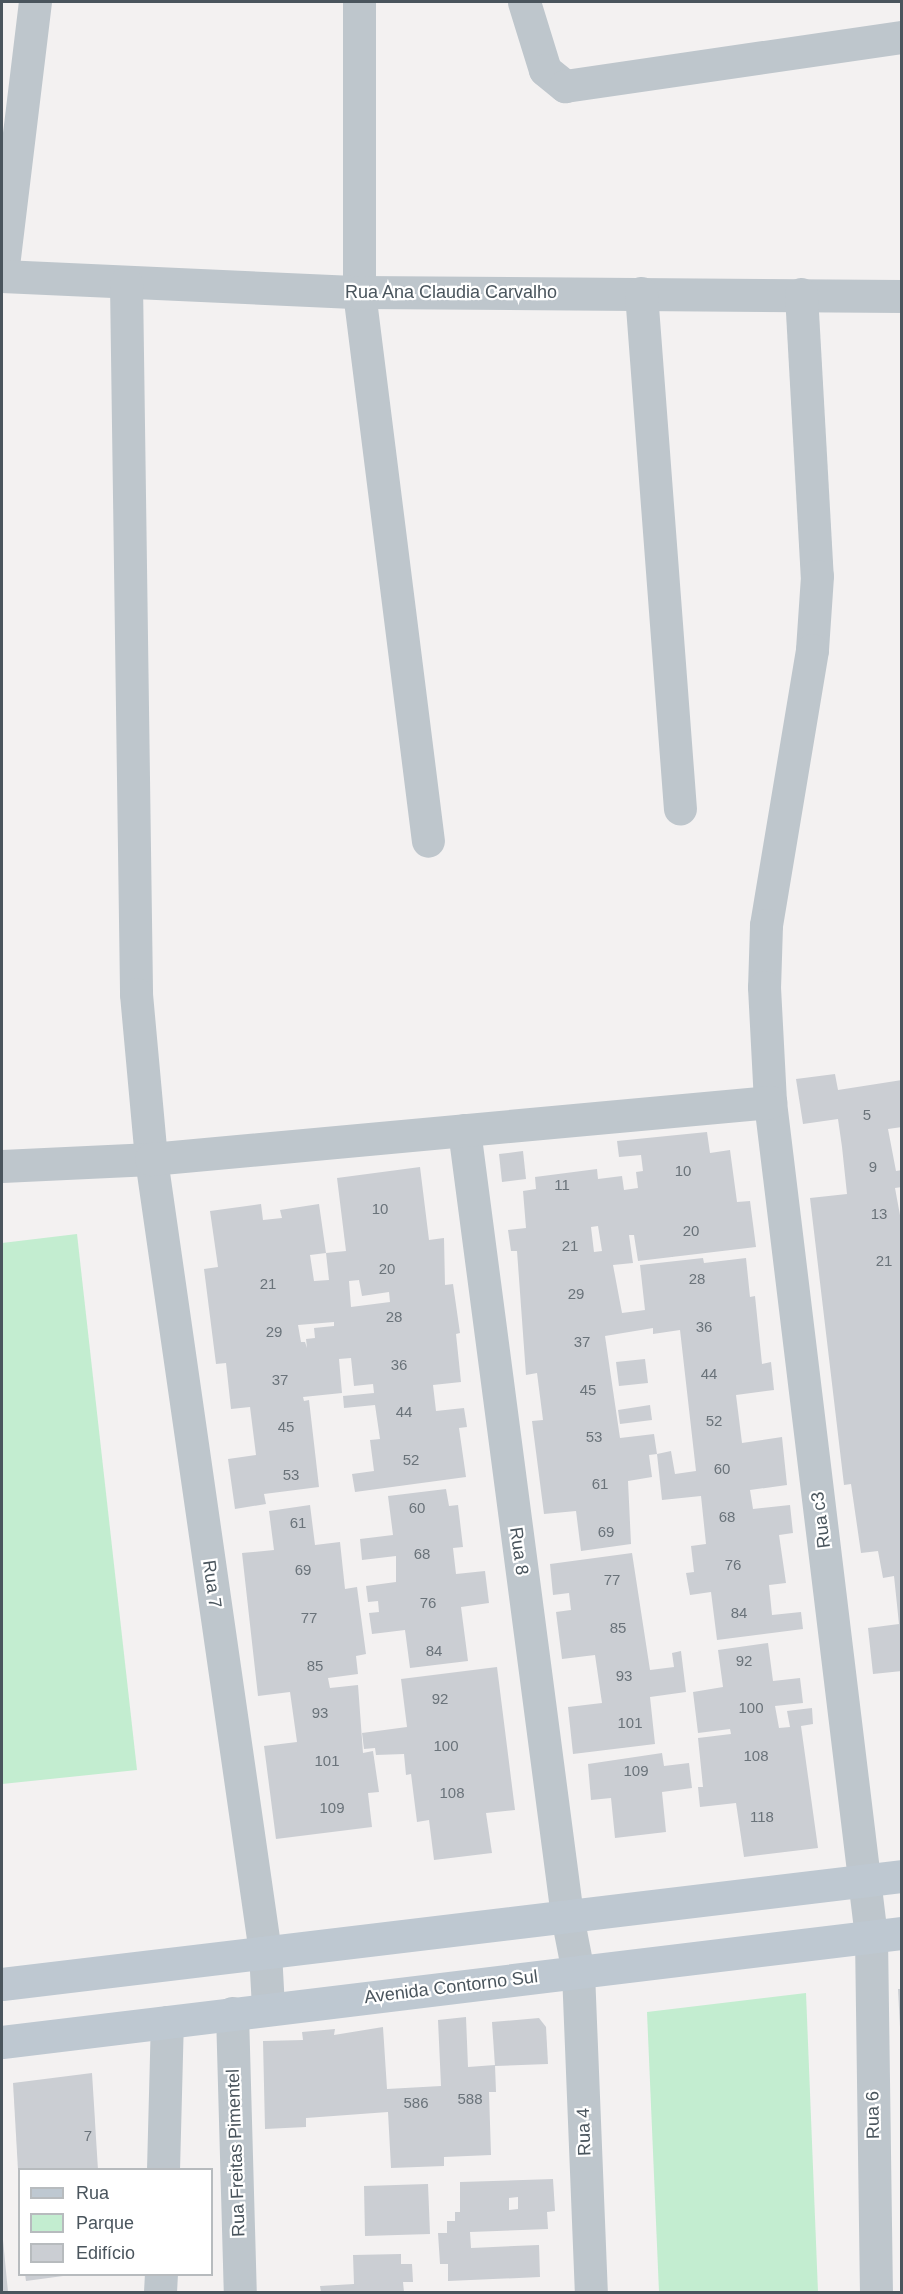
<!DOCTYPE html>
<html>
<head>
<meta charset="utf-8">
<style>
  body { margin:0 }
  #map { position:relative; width:903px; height:2294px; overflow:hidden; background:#f3f1f1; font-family:Helvetica,sans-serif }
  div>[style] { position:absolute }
  .green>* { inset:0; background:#c3edd0 }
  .building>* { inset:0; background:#cbced3 }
  .street>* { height:33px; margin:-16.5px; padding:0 16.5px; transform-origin:16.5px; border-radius:16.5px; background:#bec6cc }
  .secondary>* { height:33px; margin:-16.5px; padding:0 16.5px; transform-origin:16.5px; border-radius:16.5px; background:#bec8d1 }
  span { translate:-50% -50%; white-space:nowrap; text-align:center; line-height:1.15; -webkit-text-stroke:4.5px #fff; paint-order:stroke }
  .number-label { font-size:15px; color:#6a737a }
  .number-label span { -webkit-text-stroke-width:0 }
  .street-label { font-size:18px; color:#4a555d }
  .frame { position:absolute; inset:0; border:3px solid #4a555d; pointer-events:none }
  .legend { position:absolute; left:18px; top:2168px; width:195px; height:108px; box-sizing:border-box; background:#fff; border:2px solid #b7bbbe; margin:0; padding:8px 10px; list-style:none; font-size:18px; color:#4a555d }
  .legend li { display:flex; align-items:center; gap:12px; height:30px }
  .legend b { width:30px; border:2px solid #b7bbbe }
</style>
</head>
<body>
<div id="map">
  <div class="green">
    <div style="clip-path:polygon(77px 1234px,137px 1770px,2px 1784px,2px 1243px)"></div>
    <div style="clip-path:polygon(806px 1993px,818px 2292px,659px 2292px,647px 2012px)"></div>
  </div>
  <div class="building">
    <div style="clip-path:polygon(835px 1074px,838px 1090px,902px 1080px,902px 1127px,888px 1129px,896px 1171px,902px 1170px,902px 1187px,895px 1188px,902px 1226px,902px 1671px,873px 1674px,868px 1628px,899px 1624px,894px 1576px,883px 1578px,878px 1551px,861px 1553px,851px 1484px,844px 1485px,810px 1198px,847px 1194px,842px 1147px,838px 1119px,803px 1124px,796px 1079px)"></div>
    <div style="clip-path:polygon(evenodd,707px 1132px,710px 1153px,730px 1150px,737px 1202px,750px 1201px,756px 1247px,638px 1261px,634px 1235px,629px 1235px,633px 1263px,613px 1265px,622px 1313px,645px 1310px,640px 1265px,703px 1258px,704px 1263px,746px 1258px,750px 1297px,755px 1296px,762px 1364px,771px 1362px,774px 1390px,736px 1395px,742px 1443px,782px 1437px,787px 1485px,750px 1490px,753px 1509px,790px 1505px,793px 1533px,779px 1535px,786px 1583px,769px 1585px,772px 1615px,801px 1612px,803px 1629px,717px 1640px,711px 1592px,690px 1595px,686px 1573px,694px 1572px,691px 1546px,706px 1544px,701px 1496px,662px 1500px,657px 1454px,649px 1455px,652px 1477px,628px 1481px,631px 1544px,581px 1551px,576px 1511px,544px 1514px,532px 1421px,543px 1420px,537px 1373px,526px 1375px,517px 1251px,511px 1251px,508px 1230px,526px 1228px,523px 1191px,536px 1189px,535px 1177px,597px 1169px,598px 1179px,622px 1176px,624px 1190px,638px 1188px,636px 1172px,643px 1171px,641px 1155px,619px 1157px,617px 1141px,707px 1132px,598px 1226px,602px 1251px,594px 1252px,591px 1227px,598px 1226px,707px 1132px,653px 1328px,653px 1334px,680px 1330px,696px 1471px,675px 1474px,671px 1451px,657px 1454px,654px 1434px,620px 1438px,605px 1336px,653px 1328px)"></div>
    <div style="clip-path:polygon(523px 1151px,526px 1179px,502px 1182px,499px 1154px)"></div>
    <div style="clip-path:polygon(evenodd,420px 1167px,429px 1240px,444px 1238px,445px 1285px,453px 1284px,460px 1333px,456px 1334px,461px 1382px,433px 1385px,436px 1411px,464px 1408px,467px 1427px,459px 1428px,466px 1477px,355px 1492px,352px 1474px,374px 1471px,370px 1440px,380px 1439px,375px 1405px,344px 1408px,343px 1396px,374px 1393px,373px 1384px,354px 1386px,351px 1358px,339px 1359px,342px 1393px,303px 1397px,304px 1401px,309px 1400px,319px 1487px,264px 1494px,266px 1504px,235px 1509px,228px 1459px,256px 1455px,250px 1407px,231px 1409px,226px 1363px,216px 1364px,204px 1269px,218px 1267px,210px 1211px,261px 1204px,263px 1220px,282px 1218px,280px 1210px,319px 1204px,326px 1253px,346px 1251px,337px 1178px,420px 1167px,326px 1253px,329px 1280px,314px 1281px,310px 1255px,326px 1253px,420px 1167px,359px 1280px,362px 1296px,389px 1292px,390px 1302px,351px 1307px,349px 1281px,359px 1280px,420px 1167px,334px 1322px,334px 1326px,314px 1328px,315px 1338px,306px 1339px,307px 1348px,305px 1342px,301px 1342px,298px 1325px,334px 1322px)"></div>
    <div style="clip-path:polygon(645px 1359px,648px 1383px,619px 1386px,616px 1362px)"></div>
    <div style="clip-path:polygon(650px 1405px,652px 1420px,620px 1424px,618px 1410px)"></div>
    <div style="clip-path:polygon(446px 1489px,449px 1506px,458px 1505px,463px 1547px,453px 1548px,456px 1574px,485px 1571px,489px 1603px,461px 1607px,468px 1661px,410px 1668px,405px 1630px,372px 1634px,369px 1613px,379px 1612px,378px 1601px,368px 1602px,366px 1586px,396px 1582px,396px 1556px,362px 1560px,360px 1539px,393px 1535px,388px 1496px)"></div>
    <div style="clip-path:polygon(310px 1505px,315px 1545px,340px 1542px,345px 1589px,357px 1587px,366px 1654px,356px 1656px,358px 1674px,328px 1678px,330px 1688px,358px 1685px,363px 1753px,373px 1751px,379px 1792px,368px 1793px,372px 1827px,276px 1839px,264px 1746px,297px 1742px,290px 1692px,258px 1696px,242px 1553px,274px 1550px,269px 1511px)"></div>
    <div style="clip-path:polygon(632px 1553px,650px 1670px,674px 1667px,672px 1653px,681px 1651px,686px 1692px,650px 1697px,655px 1744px,573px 1754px,568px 1707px,602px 1703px,595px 1655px,562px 1659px,556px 1612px,571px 1610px,569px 1593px,553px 1595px,550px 1564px)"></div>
    <div style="clip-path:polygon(768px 1643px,773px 1681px,800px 1678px,803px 1703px,775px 1706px,779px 1728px,790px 1727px,787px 1711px,812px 1708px,813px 1724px,801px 1726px,818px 1848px,744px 1857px,736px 1803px,700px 1807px,698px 1787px,703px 1787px,698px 1738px,731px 1734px,730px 1729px,698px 1733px,693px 1692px,723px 1687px,718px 1650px)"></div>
    <div style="clip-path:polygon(497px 1667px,515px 1810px,486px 1813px,492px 1853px,434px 1860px,429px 1820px,417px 1822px,411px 1774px,406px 1775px,404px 1754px,376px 1755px,375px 1748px,364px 1749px,362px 1733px,407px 1727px,401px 1679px)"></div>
    <div style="clip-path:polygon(662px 1753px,664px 1766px,689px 1763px,692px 1788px,662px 1792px,666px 1832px,615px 1838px,611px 1798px,591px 1800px,588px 1764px)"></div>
    <div style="clip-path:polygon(898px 1989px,902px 1989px,902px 2027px,900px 2027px)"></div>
    <div style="clip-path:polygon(466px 2017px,468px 2067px,495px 2065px,496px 2092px,489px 2092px,491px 2155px,444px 2157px,444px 2166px,391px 2168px,388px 2112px,306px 2118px,306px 2127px,265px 2129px,263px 2041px,303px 2040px,302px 2032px,335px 2029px,334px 2035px,383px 2027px,387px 2089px,441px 2086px,438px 2020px)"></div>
    <div style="clip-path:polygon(539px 2018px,546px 2027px,548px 2064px,495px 2066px,492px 2022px)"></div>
    <div style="clip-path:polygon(92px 2073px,98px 2170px,18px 2170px,13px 2083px)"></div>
    <div style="clip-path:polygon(evenodd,553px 2179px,555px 2211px,547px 2212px,548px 2229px,470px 2232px,471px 2248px,539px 2245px,540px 2277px,448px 2281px,448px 2264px,440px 2264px,438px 2233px,447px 2233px,447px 2221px,455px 2221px,455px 2212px,460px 2212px,460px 2182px,553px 2179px,518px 2197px,518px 2209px,509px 2210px,509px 2198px,518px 2197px)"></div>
    <div style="clip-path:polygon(428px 2184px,430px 2234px,365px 2236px,364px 2186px)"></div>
    <div style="clip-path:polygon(2px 2240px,3px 2240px,8px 2292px,2px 2292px)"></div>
    <div style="clip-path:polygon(401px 2254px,401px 2264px,412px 2264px,413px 2282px,403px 2282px,404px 2292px,321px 2292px,320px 2286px,354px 2284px,353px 2255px)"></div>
    <div style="clip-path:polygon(25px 2274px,63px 2274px,63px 2276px,26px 2281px)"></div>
  </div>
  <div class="street">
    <div style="left:359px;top:2px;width:290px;rotate:90deg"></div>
    <div style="left:359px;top:292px;width:553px;rotate:82.84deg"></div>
    <div style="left:524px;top:2px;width:71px;rotate:72.8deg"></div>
    <div style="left:545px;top:70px;width:26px;rotate:39deg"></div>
    <div style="left:565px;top:86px;width:341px;rotate:-8.3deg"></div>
    <div style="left:2px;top:274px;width:274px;rotate:-83.1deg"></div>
    <div style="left:2px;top:276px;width:357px;rotate:2.6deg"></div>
    <div style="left:359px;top:292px;width:543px;rotate:0.42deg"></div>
    <div style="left:126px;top:283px;width:711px;rotate:89.19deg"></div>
    <div style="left:136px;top:994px;width:166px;rotate:84.8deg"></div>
    <div style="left:151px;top:1159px;width:801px;rotate:81.82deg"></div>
    <div style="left:265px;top:1952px;width:56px;rotate:86.9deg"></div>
    <div style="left:641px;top:293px;width:517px;rotate:85.68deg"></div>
    <div style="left:801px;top:294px;width:282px;rotate:86.8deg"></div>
    <div style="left:817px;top:576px;width:74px;rotate:93.9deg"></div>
    <div style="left:812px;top:650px;width:279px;rotate:99.5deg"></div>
    <div style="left:766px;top:925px;width:62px;rotate:91.8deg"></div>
    <div style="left:764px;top:987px;width:115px;rotate:87deg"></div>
    <div style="left:770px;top:1102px;width:841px;rotate:83.1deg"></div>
    <div style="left:871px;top:1937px;width:355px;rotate:89.2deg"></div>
    <div style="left:464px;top:1130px;width:793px;rotate:82.53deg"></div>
    <div style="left:567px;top:1916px;width:57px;rotate:78.9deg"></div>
    <div style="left:578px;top:1972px;width:320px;rotate:87.7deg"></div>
    <div style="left:2px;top:1166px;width:149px;rotate:-2.7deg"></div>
    <div style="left:151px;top:1159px;width:622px;rotate:-5.26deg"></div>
    <div style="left:232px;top:2013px;width:279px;rotate:88.4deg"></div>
    <div style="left:163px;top:2170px;width:148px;rotate:-88.5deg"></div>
    <div style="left:160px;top:2292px;width:18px;rotate:-87deg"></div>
  </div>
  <div class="secondary">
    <div style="left:2px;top:1984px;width:906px;rotate:-6.84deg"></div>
    <div style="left:2px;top:2042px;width:907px;rotate:-6.91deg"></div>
  </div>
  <div class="number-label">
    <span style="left:867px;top:1115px">5</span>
    <span style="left:873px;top:1167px">9</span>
    <span style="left:683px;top:1171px">10</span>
    <span style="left:562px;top:1185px">11</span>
    <span style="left:380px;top:1209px">10</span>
    <span style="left:879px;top:1214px">13</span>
    <span style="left:691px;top:1231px">20</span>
    <span style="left:570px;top:1246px">21</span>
    <span style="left:884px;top:1261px">21</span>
    <span style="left:387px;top:1269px">20</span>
    <span style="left:697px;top:1279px">28</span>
    <span style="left:268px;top:1284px">21</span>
    <span style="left:576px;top:1294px">29</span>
    <span style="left:394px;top:1317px">28</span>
    <span style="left:704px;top:1327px">36</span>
    <span style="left:274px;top:1332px">29</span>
    <span style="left:582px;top:1342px">37</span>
    <span style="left:399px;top:1365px">36</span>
    <span style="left:709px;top:1374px">44</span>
    <span style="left:280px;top:1380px">37</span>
    <span style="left:588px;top:1390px">45</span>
    <span style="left:404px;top:1412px">44</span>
    <span style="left:714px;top:1421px">52</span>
    <span style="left:286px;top:1427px">45</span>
    <span style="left:594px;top:1437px">53</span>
    <span style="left:411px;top:1460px">52</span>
    <span style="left:722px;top:1469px">60</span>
    <span style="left:291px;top:1475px">53</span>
    <span style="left:600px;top:1484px">61</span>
    <span style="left:417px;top:1508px">60</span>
    <span style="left:727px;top:1517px">68</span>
    <span style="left:298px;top:1523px">61</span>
    <span style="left:606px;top:1532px">69</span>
    <span style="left:422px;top:1554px">68</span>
    <span style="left:733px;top:1565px">76</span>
    <span style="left:303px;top:1570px">69</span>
    <span style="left:612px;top:1580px">77</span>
    <span style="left:428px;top:1603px">76</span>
    <span style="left:739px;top:1613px">84</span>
    <span style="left:309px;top:1618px">77</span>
    <span style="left:618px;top:1628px">85</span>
    <span style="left:434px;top:1651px">84</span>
    <span style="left:744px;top:1661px">92</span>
    <span style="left:315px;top:1666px">85</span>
    <span style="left:624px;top:1676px">93</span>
    <span style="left:440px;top:1699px">92</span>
    <span style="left:751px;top:1708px">100</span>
    <span style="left:320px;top:1713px">93</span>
    <span style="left:630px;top:1723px">101</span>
    <span style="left:446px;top:1746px">100</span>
    <span style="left:756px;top:1756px">108</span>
    <span style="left:327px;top:1761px">101</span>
    <span style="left:636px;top:1771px">109</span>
    <span style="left:452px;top:1793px">108</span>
    <span style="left:332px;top:1808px">109</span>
    <span style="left:762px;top:1817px">118</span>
    <span style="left:470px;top:2099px">588</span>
    <span style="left:416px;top:2103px">586</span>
    <span style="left:88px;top:2136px">7</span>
  </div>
  <div class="street-label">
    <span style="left:451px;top:292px">Rua Ana Claudia Carvalho</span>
    <span style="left:821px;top:1520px;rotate:-97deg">Rua c3</span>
    <span style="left:519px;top:1551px;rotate:82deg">Rua 8</span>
    <span style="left:212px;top:1584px;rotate:82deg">Rua 7</span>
    <span style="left:451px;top:1987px;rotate:-7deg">Avenida Contorno Sul</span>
    <span style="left:873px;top:2115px;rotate:-91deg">Rua 6</span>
    <span style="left:584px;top:2132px;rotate:-92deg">Rua 4</span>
    <span style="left:236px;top:2153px;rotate:-92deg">Rua Freitas Pimentel</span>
  </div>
  <div class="frame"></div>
  <ul class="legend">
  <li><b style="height:8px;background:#bec8d1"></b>Rua</li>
  <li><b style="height:16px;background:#c3edd0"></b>Parque</li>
  <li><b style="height:16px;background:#cbced3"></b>Edifício</li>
  </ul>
</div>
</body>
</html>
